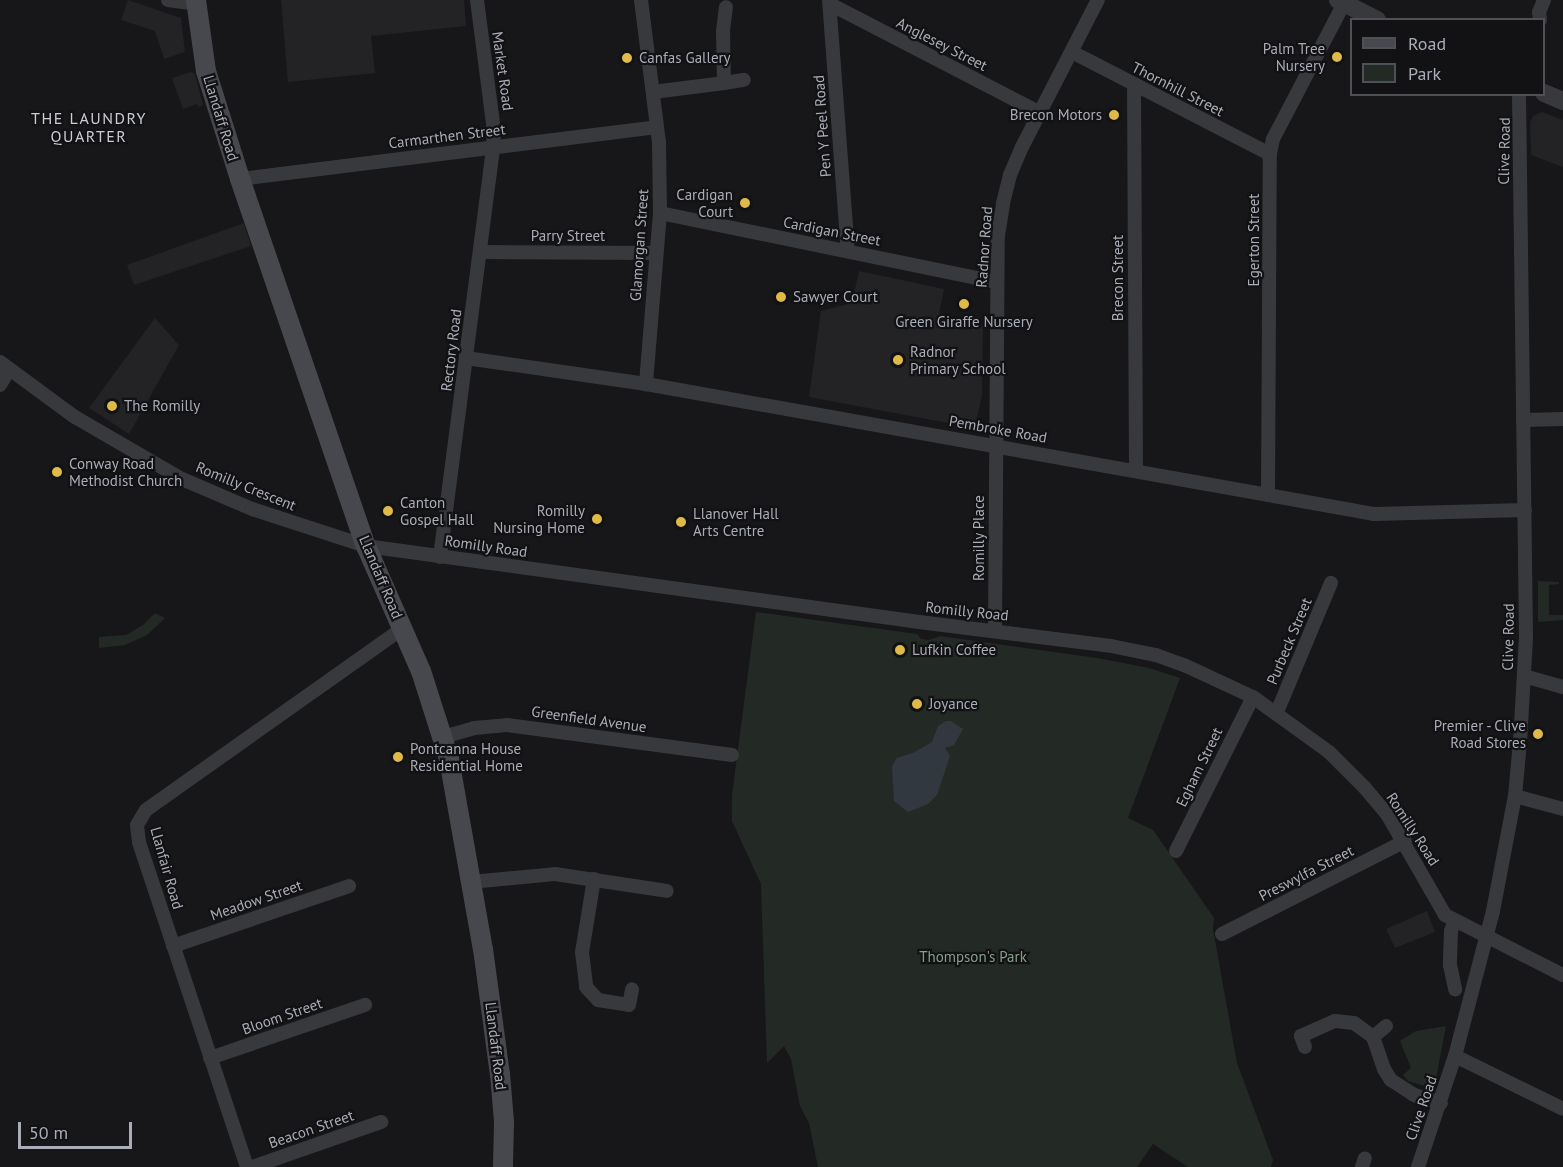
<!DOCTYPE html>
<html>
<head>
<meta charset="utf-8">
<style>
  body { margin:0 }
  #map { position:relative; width:1563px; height:1167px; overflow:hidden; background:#171719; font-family:"PT Sans",sans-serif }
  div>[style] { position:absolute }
  .built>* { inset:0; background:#232326 }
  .green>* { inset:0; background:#232a25 }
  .water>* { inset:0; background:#313840 }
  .minor>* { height:14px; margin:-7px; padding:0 7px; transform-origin:7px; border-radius:7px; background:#38393d }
  .tertiary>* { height:18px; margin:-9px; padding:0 9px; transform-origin:9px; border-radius:9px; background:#38393d }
  .secondary>* { height:20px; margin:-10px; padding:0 10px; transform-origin:10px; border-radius:10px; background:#47484d }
  .dots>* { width:16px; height:16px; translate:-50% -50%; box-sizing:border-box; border:3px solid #121214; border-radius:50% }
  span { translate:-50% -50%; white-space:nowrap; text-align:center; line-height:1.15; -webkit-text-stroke:4.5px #121214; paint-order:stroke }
  .street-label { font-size:15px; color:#aaadb7 }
  .poi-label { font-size:15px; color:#aaadb7 }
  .right { translate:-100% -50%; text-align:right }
  .left { translate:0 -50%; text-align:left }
  .park-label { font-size:15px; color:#83a088 }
  .neighbourhood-label { font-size:16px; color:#cbcdd4; letter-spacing:1.5px }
  .legend { position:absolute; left:1350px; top:18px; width:195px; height:78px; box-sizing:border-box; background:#121214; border:2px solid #4f5055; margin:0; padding:8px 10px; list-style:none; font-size:18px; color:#aaadb7 }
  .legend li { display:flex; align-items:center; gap:12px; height:30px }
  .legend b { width:30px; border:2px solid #4f5055 }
  .scale { position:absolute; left:18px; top:1122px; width:114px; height:27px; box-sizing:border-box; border:3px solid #aaadb7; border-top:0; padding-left:8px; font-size:18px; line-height:21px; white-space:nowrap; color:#aaadb7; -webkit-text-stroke:4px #121214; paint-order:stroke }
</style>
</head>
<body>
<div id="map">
  <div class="built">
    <div style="clip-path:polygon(128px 0,181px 18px,185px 52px,164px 59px,155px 31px,121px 20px)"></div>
    <div style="clip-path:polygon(281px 0,464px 0,466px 26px,371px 36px,375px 73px,288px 82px)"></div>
    <div style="clip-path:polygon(191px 72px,195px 74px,203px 105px,199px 107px,197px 104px,183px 109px,172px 78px)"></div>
    <div style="clip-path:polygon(1542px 112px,1563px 120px,1563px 167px,1531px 155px,1530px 123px,1533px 116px)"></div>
    <div style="clip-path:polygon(244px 223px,251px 246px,134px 285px,127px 265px)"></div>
    <div style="clip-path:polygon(859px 271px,944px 289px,939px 313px,983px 326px,982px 395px,975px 428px,809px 397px,821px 311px,852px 303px)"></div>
    <div style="clip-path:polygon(155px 318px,179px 345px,129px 434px,89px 408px)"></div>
    <div style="clip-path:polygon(1427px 911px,1435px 932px,1395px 948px,1386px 929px)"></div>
  </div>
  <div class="green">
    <div style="clip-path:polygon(1538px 581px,1559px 582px,1559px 584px,1549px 585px,1549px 615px,1563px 615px,1563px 620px,1538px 622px)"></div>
    <div style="clip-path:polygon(756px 612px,917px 634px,921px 639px,929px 640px,940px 636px,1097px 658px,1149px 668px,1180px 678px,1128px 818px,1153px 830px,1214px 918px,1213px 929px,1237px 1063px,1273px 1160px,1271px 1167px,1188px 1167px,1153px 1144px,1137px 1167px,818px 1167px,809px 1123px,800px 1106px,791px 1059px,784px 1046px,767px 1063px,761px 884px,732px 821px,732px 795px)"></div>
    <div style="clip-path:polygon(155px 613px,165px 618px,147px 635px,125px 645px,99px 648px,99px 637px,126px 635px,143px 625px)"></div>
    <div style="clip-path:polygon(1446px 1026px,1436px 1078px,1425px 1086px,1408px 1081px,1403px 1075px,1411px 1068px,1400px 1041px,1416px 1031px)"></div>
  </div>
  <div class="water">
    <div style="clip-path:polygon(946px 721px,951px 721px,963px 729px,954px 745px,945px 748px,950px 756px,937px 795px,928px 804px,908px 812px,894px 801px,892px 766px,897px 758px,913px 753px,932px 742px,938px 726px)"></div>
  </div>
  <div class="minor">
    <div style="left:168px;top:0;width:28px;rotate:8deg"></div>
    <div style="left:641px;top:0;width:143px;rotate:82.8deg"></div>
    <div style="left:659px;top:142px;width:71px;rotate:89.2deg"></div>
    <div style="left:660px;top:213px;width:172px;rotate:94.7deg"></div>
    <div style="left:829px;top:0;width:251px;rotate:85.7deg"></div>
    <div style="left:830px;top:4px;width:237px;rotate:27.4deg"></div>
    <div style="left:1540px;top:20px;width:8px;rotate:-97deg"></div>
    <div style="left:1539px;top:12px;width:13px;rotate:-67deg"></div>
    <div style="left:1072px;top:52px;width:223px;rotate:27.3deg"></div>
    <div style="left:724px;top:83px;width:20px;rotate:-9deg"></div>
    <div style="left:1134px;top:85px;width:386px;rotate:89.7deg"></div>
    <div style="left:653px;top:92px;width:72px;rotate:-7.2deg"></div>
    <div style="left:724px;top:83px;width:52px;rotate:-91.1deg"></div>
    <div style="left:723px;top:31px;width:24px;rotate:-83deg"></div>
    <div style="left:240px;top:179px;width:420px;rotate:-7.1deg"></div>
    <div style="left:660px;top:213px;width:344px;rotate:11.6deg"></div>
    <div style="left:480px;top:252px;width:176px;rotate:0.3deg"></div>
    <div style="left:466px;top:358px;width:182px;rotate:8.2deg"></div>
    <div style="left:646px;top:384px;width:740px;rotate:10.12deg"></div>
    <div style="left:1374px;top:514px;width:151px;rotate:-1.5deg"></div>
    <div style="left:0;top:362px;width:93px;rotate:36.3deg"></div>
    <div style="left:75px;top:417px;width:124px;rotate:30.1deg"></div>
    <div style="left:182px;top:479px;width:76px;rotate:23.2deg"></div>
    <div style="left:252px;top:509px;width:120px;rotate:18deg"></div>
    <div style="left:366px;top:546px;width:566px;rotate:7.82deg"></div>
    <div style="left:927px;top:623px;width:185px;rotate:7.1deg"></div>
    <div style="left:1111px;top:646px;width:46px;rotate:11.3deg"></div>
    <div style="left:1156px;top:655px;width:30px;rotate:20deg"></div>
    <div style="left:1184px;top:665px;width:76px;rotate:24.9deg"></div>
    <div style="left:1253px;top:697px;width:94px;rotate:35.9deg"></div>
    <div style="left:1329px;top:752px;width:51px;rotate:45deg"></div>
    <div style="left:1365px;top:788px;width:34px;rotate:50deg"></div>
    <div style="left:1387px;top:814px;width:116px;rotate:60.1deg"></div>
    <div style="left:1445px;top:915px;width:132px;rotate:27deg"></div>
    <div style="left:0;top:385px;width:17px;rotate:-59deg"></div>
    <div style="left:1523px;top:420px;width:40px;rotate:-1.4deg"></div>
    <div style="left:1268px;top:495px;width:341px;rotate:-89.7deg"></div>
    <div style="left:1270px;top:154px;width:15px;rotate:-79deg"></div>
    <div style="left:1273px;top:139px;width:153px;rotate:-62.4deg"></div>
    <div style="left:440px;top:557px;width:413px;rotate:-82.6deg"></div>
    <div style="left:493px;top:147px;width:16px;rotate:-86deg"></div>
    <div style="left:494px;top:131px;width:132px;rotate:-97.4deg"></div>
    <div style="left:995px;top:630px;width:394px;rotate:-89.6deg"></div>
    <div style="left:998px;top:236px;width:33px;rotate:-81deg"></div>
    <div style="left:1003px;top:203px;width:29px;rotate:-76deg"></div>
    <div style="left:1010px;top:175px;width:30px;rotate:-67deg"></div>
    <div style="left:1022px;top:147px;width:165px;rotate:-62.7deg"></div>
    <div style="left:1524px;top:676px;width:41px;rotate:15.8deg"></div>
    <div style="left:1277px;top:712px;width:140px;rotate:-67.3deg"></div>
    <div style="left:443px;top:737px;width:32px;rotate:-16deg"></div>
    <div style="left:474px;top:728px;width:33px;rotate:-5deg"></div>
    <div style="left:507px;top:725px;width:227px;rotate:7.6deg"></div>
    <div style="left:1515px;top:796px;width:50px;rotate:15.2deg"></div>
    <div style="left:1176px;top:851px;width:172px;rotate:-63.4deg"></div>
    <div style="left:594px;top:879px;width:74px;rotate:99.3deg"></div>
    <div style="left:582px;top:952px;width:35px;rotate:83deg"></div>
    <div style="left:586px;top:987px;width:18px;rotate:47deg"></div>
    <div style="left:598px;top:1000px;width:31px;rotate:9deg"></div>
    <div style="left:629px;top:1005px;width:16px;rotate:-79deg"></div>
    <div style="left:471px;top:882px;width:84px;rotate:-5.4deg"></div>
    <div style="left:555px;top:874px;width:113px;rotate:8.6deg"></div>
    <div style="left:1454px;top:922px;width:9px;rotate:108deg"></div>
    <div style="left:1451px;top:931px;width:34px;rotate:92deg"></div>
    <div style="left:1450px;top:965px;width:25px;rotate:78deg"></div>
    <div style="left:1222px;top:934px;width:205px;rotate:-26.9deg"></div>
    <div style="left:173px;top:946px;width:186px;rotate:-18.8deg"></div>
    <div style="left:1373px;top:1037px;width:17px;rotate:-40deg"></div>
    <div style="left:1305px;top:1047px;width:12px;rotate:-110deg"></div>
    <div style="left:1301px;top:1036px;width:37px;rotate:-24deg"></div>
    <div style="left:1335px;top:1021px;width:19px;rotate:6deg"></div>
    <div style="left:1354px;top:1023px;width:24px;rotate:36deg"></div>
    <div style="left:1373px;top:1037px;width:34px;rotate:71deg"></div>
    <div style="left:1384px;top:1069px;width:13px;rotate:58deg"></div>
    <div style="left:1391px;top:1080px;width:27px;rotate:33deg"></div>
    <div style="left:1414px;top:1095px;width:28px;rotate:17deg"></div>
    <div style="left:1455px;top:1056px;width:120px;rotate:26.1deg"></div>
    <div style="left:210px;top:1058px;width:164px;rotate:-18.9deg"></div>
    <div style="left:247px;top:1167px;width:342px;rotate:-108.4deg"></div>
    <div style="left:139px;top:842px;width:17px;rotate:-97deg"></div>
    <div style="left:137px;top:825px;width:17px;rotate:-59deg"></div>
    <div style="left:146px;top:810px;width:315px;rotate:-35.3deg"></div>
    <div style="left:252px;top:1167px;width:137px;rotate:-19.2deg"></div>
    <div style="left:1362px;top:1167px;width:9px;rotate:-72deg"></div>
    <div style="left:1418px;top:1167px;width:117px;rotate:-71.6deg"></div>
    <div style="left:1455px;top:1056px;width:150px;rotate:-75.3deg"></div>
    <div style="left:1493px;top:911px;width:117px;rotate:-79.2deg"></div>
    <div style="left:1515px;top:796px;width:54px;rotate:-84.7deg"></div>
    <div style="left:1520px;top:742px;width:105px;rotate:-86.7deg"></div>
    <div style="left:1526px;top:637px;width:543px;rotate:-90.74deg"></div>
  </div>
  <div class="tertiary">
    <div style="left:1338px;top:0;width:44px;rotate:27.1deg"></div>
    <div style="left:1544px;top:93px;width:21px;rotate:23deg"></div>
  </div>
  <div class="secondary">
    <div style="left:196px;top:0;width:72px;rotate:82deg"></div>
    <div style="left:206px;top:71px;width:113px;rotate:72.5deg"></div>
    <div style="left:240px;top:179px;width:388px;rotate:71.1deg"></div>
    <div style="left:366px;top:546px;width:137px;rotate:66.3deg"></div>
    <div style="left:421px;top:671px;width:92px;rotate:72.3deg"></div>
    <div style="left:449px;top:759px;width:193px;rotate:79.9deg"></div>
    <div style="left:483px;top:949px;width:126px;rotate:82.3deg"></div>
    <div style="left:500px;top:1074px;width:48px;rotate:85.2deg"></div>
    <div style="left:504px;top:1122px;width:45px;rotate:91.3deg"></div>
  </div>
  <div class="dots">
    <div style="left:1337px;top:57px;background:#dfba48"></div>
    <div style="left:627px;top:58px;background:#dfba48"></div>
    <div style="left:1114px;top:115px;background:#dfba48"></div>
    <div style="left:745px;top:203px;background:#dfba48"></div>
    <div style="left:781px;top:297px;background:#dfba48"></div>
    <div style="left:964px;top:304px;background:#dfba48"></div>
    <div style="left:898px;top:360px;background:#dfba48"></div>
    <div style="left:112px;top:406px;background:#dfba48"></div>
    <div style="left:57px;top:472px;background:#dfba48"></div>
    <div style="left:388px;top:511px;background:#dfba48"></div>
    <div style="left:597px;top:519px;background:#dfba48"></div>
    <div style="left:681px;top:522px;background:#dfba48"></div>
    <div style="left:900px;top:650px;background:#dfba48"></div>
    <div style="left:917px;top:704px;background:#dfba48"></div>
    <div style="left:1538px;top:734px;background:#dfba48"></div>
    <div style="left:398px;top:757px;background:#dfba48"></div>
  </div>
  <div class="street-label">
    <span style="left:942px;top:44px;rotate:27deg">Anglesey Street</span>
    <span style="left:503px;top:71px;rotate:82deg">Market Road</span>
    <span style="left:1178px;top:89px;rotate:27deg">Thornhill Street</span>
    <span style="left:221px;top:118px;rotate:73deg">Llandaff Road</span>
    <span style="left:822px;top:126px;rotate:-94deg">Pen Y Peel Road</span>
    <span style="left:447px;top:136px;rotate:-7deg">Carmarthen Street</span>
    <span style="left:1504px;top:151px;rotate:-89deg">Clive Road</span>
    <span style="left:832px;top:231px;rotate:11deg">Cardigan Street</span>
    <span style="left:568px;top:236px">Parry Street</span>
    <span style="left:1254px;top:240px;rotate:-90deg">Egerton Street</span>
    <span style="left:639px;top:245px;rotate:-86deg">Glamorgan Street</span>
    <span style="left:984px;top:247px;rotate:-86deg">Radnor Road</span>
    <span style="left:1118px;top:278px;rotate:-90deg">Brecon Street</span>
    <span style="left:451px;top:350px;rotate:-83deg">Rectory Road</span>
    <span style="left:998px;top:429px;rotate:10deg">Pembroke Road</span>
    <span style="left:246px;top:486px;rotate:22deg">Romilly Crescent</span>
    <span style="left:979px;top:538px;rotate:-90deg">Romilly Place</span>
    <span style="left:486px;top:546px;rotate:8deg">Romilly Road</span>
    <span style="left:381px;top:577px;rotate:67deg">Llandaff Road</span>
    <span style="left:967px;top:611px;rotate:6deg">Romilly Road</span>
    <span style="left:1508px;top:637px;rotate:-89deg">Clive Road</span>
    <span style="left:1289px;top:641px;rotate:-67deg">Purbeck Street</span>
    <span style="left:589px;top:719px;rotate:8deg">Greenfield Avenue</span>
    <span style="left:1199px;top:767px;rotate:-64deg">Egham Street</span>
    <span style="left:1413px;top:829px;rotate:57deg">Romilly Road</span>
    <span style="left:167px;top:868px;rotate:74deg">Llanfair Road</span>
    <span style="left:1306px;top:873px;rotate:-27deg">Preswylfa Street</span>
    <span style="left:256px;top:900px;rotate:-19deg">Meadow Street</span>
    <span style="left:282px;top:1016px;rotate:-19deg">Bloom Street</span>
    <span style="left:496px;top:1046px;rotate:83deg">Llandaff Road</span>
    <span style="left:1421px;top:1108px;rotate:-71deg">Clive Road</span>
    <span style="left:311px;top:1129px;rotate:-19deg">Beacon Street</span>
  </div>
  <div class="poi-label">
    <span class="right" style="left:1325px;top:57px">Palm Tree<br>Nursery</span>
    <span class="left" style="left:639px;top:58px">Canfas Gallery</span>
    <span class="right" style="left:1102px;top:115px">Brecon Motors</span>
    <span class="right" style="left:733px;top:203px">Cardigan<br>Court</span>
    <span class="left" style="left:793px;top:297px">Sawyer Court</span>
    <span style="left:964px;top:322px">Green Giraffe Nursery</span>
    <span class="left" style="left:910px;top:360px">Radnor<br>Primary School</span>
    <span class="left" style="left:124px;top:406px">The Romilly</span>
    <span class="left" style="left:69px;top:472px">Conway Road<br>Methodist Church</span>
    <span class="left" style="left:400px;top:511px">Canton<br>Gospel Hall</span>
    <span class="right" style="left:585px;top:519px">Romilly<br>Nursing Home</span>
    <span class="left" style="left:693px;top:522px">Llanover Hall<br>Arts Centre</span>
    <span class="left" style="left:912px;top:650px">Lufkin Coffee</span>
    <span class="left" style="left:929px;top:704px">Joyance</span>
    <span class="right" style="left:1526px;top:734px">Premier - Clive<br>Road Stores</span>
    <span class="left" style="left:410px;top:757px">Pontcanna House<br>Residential Home</span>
  </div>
  <div class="park-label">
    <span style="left:973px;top:957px">Thompson's Park</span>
  </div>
  <div class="neighbourhood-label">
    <span style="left:89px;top:127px">THE LAUNDRY<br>QUARTER</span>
  </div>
  <ul class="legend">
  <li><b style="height:8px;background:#47484d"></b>Road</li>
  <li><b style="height:16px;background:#232a25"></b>Park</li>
  </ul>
  <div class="scale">50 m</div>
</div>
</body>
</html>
